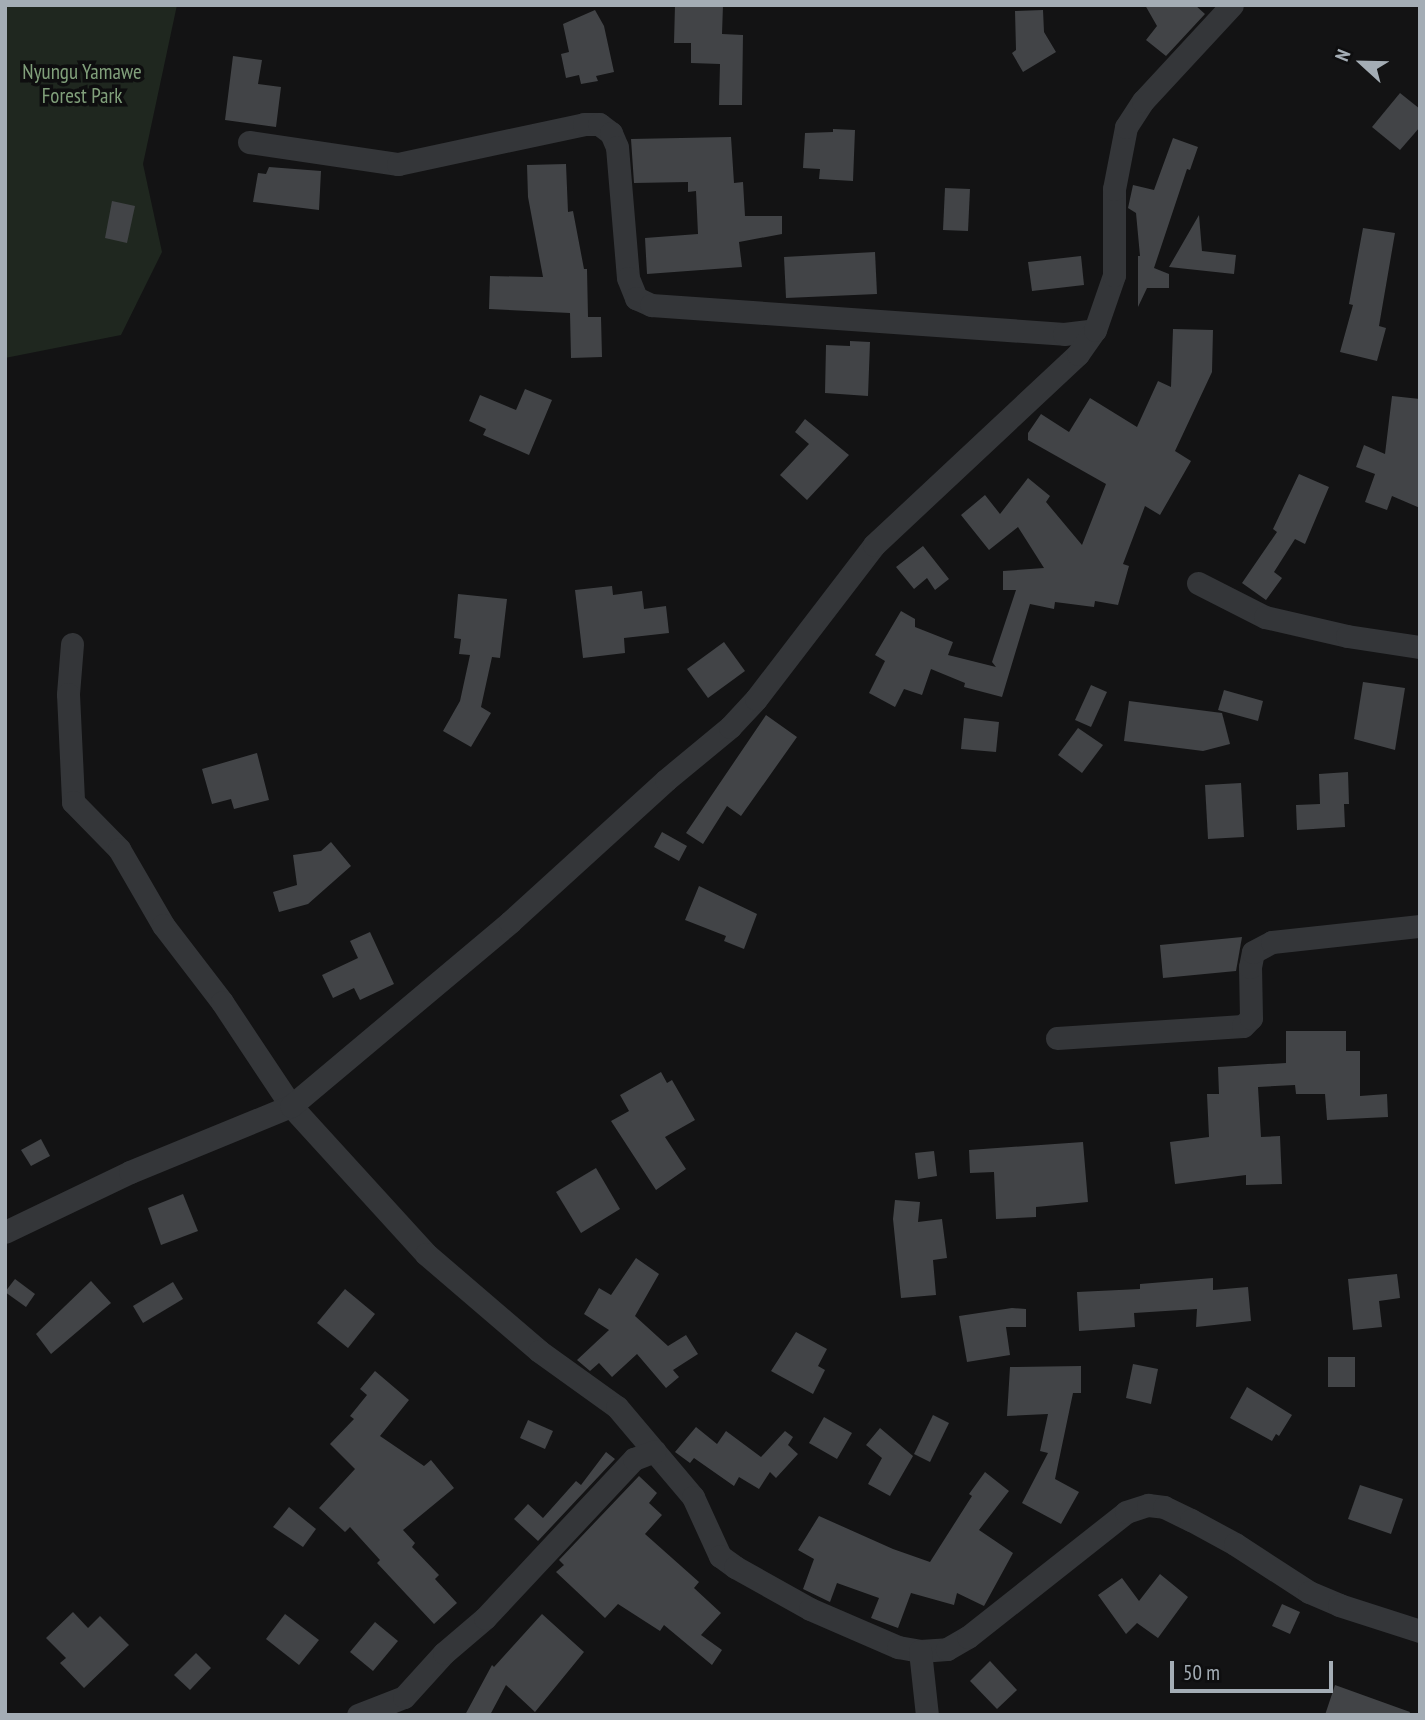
<!DOCTYPE html>
<html>
<head>
<meta charset="utf-8">
<style>
  body { margin:0 }
  #map { position:relative; width:1425px; height:1720px; overflow:hidden; background:#131314; font-family:"PT Sans Narrow",sans-serif }
  div>[style] { position:absolute }
  .green>* { inset:0; background:#1f271f }
  .building>* { inset:0; background:#424447 }
  .street>* { height:23px; margin:-11.5px; padding:0 11.5px; transform-origin:11.5px; border-radius:11.5px; background:#343639 }
  span { translate:-50% -50%; white-space:nowrap; text-align:center; line-height:1.15; -webkit-text-stroke:7px #0e0e0f; paint-order:stroke }
  .park-label { font-size:21px; color:#81a07b }
  .frame { position:absolute; inset:0; border:7px solid #a4adb5; pointer-events:none }
  .north { position:absolute; left:1327px; top:28px; width:70px; height:70px; -webkit-text-stroke:5px #0e0e0f; paint-order:stroke; rotate:292deg; font-size:19px; font-weight:700; line-height:28px; text-align:center; color:#a4adb5 }
  .north::after { content:''; display:block; margin:auto; width:24px; height:32px; background:#a4adb5; clip-path:polygon(50% 0,100% 100%,50% 72%,0 100%) }
  .scale { position:absolute; left:1170px; top:1661px; width:163px; height:32px; box-sizing:border-box; border:4px solid #a4adb5; border-top:0; padding-left:9px; font-size:21px; line-height:24px; white-space:nowrap; color:#a4adb5; -webkit-text-stroke:5px #0e0e0f; paint-order:stroke }
</style>
</head>
<body>
<div id="map">
  <div class="green">
    <div style="clip-path:polygon(5px 5px,177px 5px,143px 164px,162px 252px,121px 335px,5px 358px)"></div>
  </div>
  <div class="building">
    <div style="clip-path:polygon(675px 5px,723px 5px,722px 34px,743px 35px,742px 105px,719px 105px,720px 64px,691px 63px,691px 43px,674px 43px)"></div>
    <div style="clip-path:polygon(1145px 5px,1195px 5px,1205px 14px,1166px 56px,1146px 40px,1157px 26px)"></div>
    <div style="clip-path:polygon(595px 10px,604px 26px,614px 72px,596px 76px,598px 81px,581px 84px,579px 75px,566px 78px,561px 54px,569px 52px,563px 24px)"></div>
    <div style="clip-path:polygon(1043px 10px,1044px 32px,1056px 52px,1023px 72px,1012px 53px,1016px 50px,1015px 11px)"></div>
    <div style="clip-path:polygon(233px 56px,262px 60px,258px 84px,281px 87px,276px 127px,225px 120px)"></div>
    <div style="clip-path:polygon(1400px 93px,1420px 109px,1420px 127px,1400px 150px,1372px 127px)"></div>
    <div style="clip-path:polygon(833px 129px,855px 130px,853px 181px,819px 179px,820px 169px,803px 168px,805px 133px,833px 132px)"></div>
    <div style="clip-path:polygon(731px 137px,734px 183px,743px 182px,745px 216px,782px 216px,782px 234px,739px 242px,742px 267px,647px 274px,645px 238px,698px 234px,696px 191px,688px 192px,688px 182px,634px 183px,631px 139px)"></div>
    <div style="clip-path:polygon(1173px 138px,1198px 147px,1190px 170px,1187px 169px,1154px 268px,1169px 274px,1169px 288px,1147px 288px,1138px 307px,1138px 256px,1140px 256px,1136px 213px,1128px 208px,1133px 185px,1154px 190px)"></div>
    <div style="clip-path:polygon(566px 164px,568px 212px,573px 211px,584px 269px,587px 269px,588px 317px,601px 317px,602px 357px,571px 358px,570px 313px,489px 309px,490px 276px,543px 277px,528px 197px,527px 165px)"></div>
    <div style="clip-path:polygon(269px 167px,321px 171px,319px 210px,253px 202px,258px 173px,266px 174px)"></div>
    <div style="clip-path:polygon(945px 188px,970px 189px,968px 231px,943px 230px)"></div>
    <div style="clip-path:polygon(112px 201px,135px 206px,127px 243px,105px 238px)"></div>
    <div style="clip-path:polygon(1199px 215px,1202px 251px,1236px 255px,1234px 274px,1169px 267px)"></div>
    <div style="clip-path:polygon(1363px 228px,1395px 233px,1379px 326px,1386px 328px,1377px 361px,1340px 352px,1353px 305px,1349px 304px)"></div>
    <div style="clip-path:polygon(875px 252px,877px 294px,786px 298px,784px 257px)"></div>
    <div style="clip-path:polygon(1081px 256px,1084px 285px,1032px 291px,1028px 262px)"></div>
    <div style="clip-path:polygon(1173px 329px,1213px 330px,1212px 372px,1175px 451px,1191px 461px,1160px 515px,1145px 506px,1123px 564px,1129px 566px,1118px 605px,1095px 601px,1094px 607px,1055px 602px,1054px 609px,1030px 604px,1002px 697px,964px 687px,965px 683px,931px 669px,922px 695px,904px 689px,895px 707px,869px 693px,885px 661px,875px 655px,901px 611px,915px 619px,915px 627px,953px 642px,948px 655px,996px 667px,992px 662px,1016px 590px,1003px 590px,1003px 571px,1044px 568px,1018px 527px,989px 550px,961px 515px,985px 495px,1000px 514px,1028px 478px,1050px 496px,1046px 502px,1082px 545px,1106px 484px,1028px 440px,1028px 433px,1041px 414px,1069px 432px,1090px 398px,1137px 427px,1158px 381px,1171px 387px)"></div>
    <div style="clip-path:polygon(850px 341px,870px 342px,868px 396px,825px 393px,826px 345px,850px 346px)"></div>
    <div style="clip-path:polygon(525px 389px,552px 400px,529px 455px,483px 435px,486px 429px,469px 421px,480px 395px,516px 410px)"></div>
    <div style="clip-path:polygon(1392px 396px,1420px 399px,1420px 508px,1392px 496px,1387px 510px,1365px 502px,1375px 474px,1356px 467px,1364px 445px,1385px 454px)"></div>
    <div style="clip-path:polygon(805px 419px,849px 455px,807px 500px,780px 475px,809px 444px,795px 432px)"></div>
    <div style="clip-path:polygon(1299px 474px,1329px 487px,1305px 544px,1295px 539px,1274px 572px,1282px 578px,1266px 600px,1242px 583px,1277px 532px,1273px 529px)"></div>
    <div style="clip-path:polygon(923px 546px,949px 579px,935px 590px,927px 578px,914px 589px,896px 567px)"></div>
    <div style="clip-path:polygon(612px 586px,613px 595px,642px 591px,644px 609px,666px 606px,669px 633px,624px 638px,625px 653px,583px 658px,575px 590px)"></div>
    <div style="clip-path:polygon(458px 594px,507px 599px,500px 658px,492px 657px,481px 707px,491px 713px,471px 747px,443px 731px,460px 701px,470px 655px,459px 654px,461px 639px,454px 638px)"></div>
    <div style="clip-path:polygon(724px 642px,745px 671px,708px 698px,687px 669px)"></div>
    <div style="clip-path:polygon(1363px 682px,1405px 688px,1395px 750px,1354px 739px)"></div>
    <div style="clip-path:polygon(1091px 685px,1107px 692px,1091px 727px,1075px 720px)"></div>
    <div style="clip-path:polygon(1224px 690px,1263px 701px,1258px 721px,1218px 710px)"></div>
    <div style="clip-path:polygon(1129px 701px,1222px 713px,1230px 744px,1203px 751px,1124px 741px)"></div>
    <div style="clip-path:polygon(766px 715px,797px 737px,741px 816px,727px 806px,703px 844px,686px 833px)"></div>
    <div style="clip-path:polygon(964px 718px,999px 722px,996px 752px,961px 749px)"></div>
    <div style="clip-path:polygon(1078px 728px,1103px 745px,1082px 773px,1058px 755px)"></div>
    <div style="clip-path:polygon(257px 753px,269px 800px,234px 809px,231px 799px,212px 804px,202px 769px)"></div>
    <div style="clip-path:polygon(1348px 772px,1349px 804px,1344px 804px,1345px 827px,1297px 830px,1296px 805px,1320px 804px,1319px 774px)"></div>
    <div style="clip-path:polygon(1241px 783px,1244px 837px,1208px 839px,1205px 785px)"></div>
    <div style="clip-path:polygon(662px 832px,687px 846px,679px 861px,654px 847px)"></div>
    <div style="clip-path:polygon(331px 842px,351px 866px,308px 904px,279px 912px,273px 892px,297px 885px,293px 855px,321px 851px)"></div>
    <div style="clip-path:polygon(699px 886px,757px 914px,744px 949px,724px 941px,726px 936px,685px 920px)"></div>
    <div style="clip-path:polygon(370px 932px,394px 984px,360px 1000px,354px 988px,333px 998px,322px 975px,358px 958px,350px 941px)"></div>
    <div style="clip-path:polygon(1242px 937px,1236px 971px,1163px 978px,1160px 945px)"></div>
    <div style="clip-path:polygon(1286px 1031px,1346px 1031px,1346px 1051px,1360px 1051px,1360px 1096px,1387px 1094px,1388px 1117px,1327px 1120px,1325px 1094px,1296px 1094px,1295px 1085px,1258px 1087px,1261px 1137px,1280px 1136px,1282px 1184px,1246px 1185px,1246px 1175px,1175px 1184px,1170px 1142px,1209px 1137px,1207px 1094px,1219px 1094px,1218px 1067px,1286px 1063px)"></div>
    <div style="clip-path:polygon(661px 1072px,667px 1083px,672px 1080px,695px 1120px,665px 1137px,686px 1169px,656px 1190px,611px 1121px,629px 1111px,620px 1095px)"></div>
    <div style="clip-path:polygon(41px 1139px,50px 1156px,31px 1166px,21px 1150px)"></div>
    <div style="clip-path:polygon(1083px 1142px,1088px 1202px,1036px 1207px,1036px 1217px,996px 1219px,994px 1172px,970px 1173px,969px 1150px)"></div>
    <div style="clip-path:polygon(934px 1151px,937px 1176px,918px 1179px,915px 1153px)"></div>
    <div style="clip-path:polygon(596px 1168px,620px 1209px,581px 1233px,556px 1192px)"></div>
    <div style="clip-path:polygon(183px 1194px,198px 1231px,161px 1245px,148px 1208px)"></div>
    <div style="clip-path:polygon(895px 1200px,920px 1202px,918px 1222px,942px 1219px,947px 1258px,933px 1260px,936px 1295px,901px 1298px,893px 1219px)"></div>
    <div style="clip-path:polygon(636px 1258px,659px 1274px,635px 1316px,668px 1346px,686px 1335px,698px 1354px,673px 1370px,679px 1377px,666px 1388px,637px 1354px,612px 1377px,599px 1363px,590px 1371px,577px 1360px,609px 1330px,584px 1314px,599px 1288px,611px 1295px)"></div>
    <div style="clip-path:polygon(1397px 1274px,1400px 1298px,1379px 1301px,1382px 1327px,1353px 1330px,1348px 1279px)"></div>
    <div style="clip-path:polygon(1213px 1278px,1213px 1290px,1248px 1287px,1251px 1321px,1196px 1327px,1197px 1309px,1134px 1313px,1135px 1327px,1079px 1331px,1077px 1292px,1140px 1289px,1140px 1284px)"></div>
    <div style="clip-path:polygon(15px 1279px,35px 1294px,26px 1307px,5px 1292px)"></div>
    <div style="clip-path:polygon(91px 1281px,111px 1303px,51px 1354px,36px 1334px)"></div>
    <div style="clip-path:polygon(173px 1282px,183px 1299px,143px 1323px,133px 1306px)"></div>
    <div style="clip-path:polygon(345px 1289px,375px 1314px,348px 1348px,317px 1323px)"></div>
    <div style="clip-path:polygon(1012px 1308px,1026px 1309px,1026px 1327px,1006px 1327px,1010px 1355px,967px 1362px,959px 1316px)"></div>
    <div style="clip-path:polygon(796px 1332px,827px 1349px,818px 1366px,825px 1370px,813px 1394px,771px 1371px)"></div>
    <div style="clip-path:polygon(1328px 1357px,1355px 1357px,1355px 1387px,1328px 1387px)"></div>
    <div style="clip-path:polygon(1133px 1364px,1158px 1369px,1151px 1404px,1126px 1398px)"></div>
    <div style="clip-path:polygon(1081px 1366px,1081px 1393px,1073px 1393px,1055px 1479px,1079px 1492px,1061px 1524px,1022px 1503px,1048px 1453px,1040px 1451px,1048px 1414px,1007px 1416px,1010px 1367px)"></div>
    <div style="clip-path:polygon(375px 1371px,409px 1400px,380px 1436px,424px 1466px,431px 1460px,454px 1488px,403px 1530px,415px 1543px,412px 1547px,439px 1575px,435px 1579px,457px 1603px,434px 1624px,377px 1563px,380px 1560px,350px 1527px,345px 1532px,319px 1508px,355px 1469px,330px 1444px,354px 1419px,350px 1416px,367px 1395px,360px 1389px)"></div>
    <div style="clip-path:polygon(1247px 1387px,1292px 1415px,1279px 1436px,1276px 1434px,1272px 1441px,1230px 1418px)"></div>
    <div style="clip-path:polygon(933px 1415px,949px 1423px,930px 1462px,914px 1454px)"></div>
    <div style="clip-path:polygon(824px 1417px,852px 1433px,837px 1459px,809px 1443px)"></div>
    <div style="clip-path:polygon(528px 1420px,553px 1431px,545px 1449px,520px 1438px)"></div>
    <div style="clip-path:polygon(696px 1427px,717px 1444px,726px 1431px,761px 1457px,785px 1431px,793px 1437px,788px 1445px,798px 1454px,776px 1478px,770px 1472px,759px 1489px,739px 1477px,734px 1486px,694px 1458px,690px 1463px,675px 1452px)"></div>
    <div style="clip-path:polygon(880px 1428px,913px 1456px,890px 1496px,868px 1484px,882px 1458px,866px 1445px)"></div>
    <div style="clip-path:polygon(606px 1452px,615px 1459px,538px 1541px,514px 1519px,528px 1504px,543px 1518px,576px 1481px,581px 1485px)"></div>
    <div style="clip-path:polygon(985px 1472px,1009px 1491px,979px 1530px,1013px 1553px,984px 1606px,957px 1593px,954px 1605px,911px 1593px,898px 1628px,871px 1618px,879px 1598px,837px 1583px,830px 1602px,803px 1589px,814px 1559px,798px 1550px,819px 1516px,893px 1549px,930px 1562px,972px 1496px,969px 1494px)"></div>
    <div style="clip-path:polygon(639px 1476px,657px 1493px,649px 1503px,662px 1515px,645px 1534px,699px 1582px,694px 1588px,721px 1613px,701px 1635px,722px 1650px,712px 1665px,664px 1625px,660px 1631px,618px 1604px,605px 1618px,556px 1572px,564px 1565px,559px 1560px)"></div>
    <div style="clip-path:polygon(1360px 1485px,1403px 1499px,1391px 1534px,1348px 1519px)"></div>
    <div style="clip-path:polygon(289px 1507px,316px 1529px,303px 1547px,273px 1527px)"></div>
    <div style="clip-path:polygon(1160px 1574px,1188px 1597px,1158px 1638px,1137px 1623px,1126px 1634px,1098px 1595px,1122px 1578px,1139px 1601px)"></div>
    <div style="clip-path:polygon(1282px 1604px,1300px 1612px,1290px 1634px,1272px 1626px)"></div>
    <div style="clip-path:polygon(73px 1612px,88px 1628px,100px 1616px,129px 1645px,84px 1688px,60px 1663px,66px 1658px,46px 1638px)"></div>
    <div style="clip-path:polygon(285px 1614px,319px 1640px,299px 1665px,266px 1639px)"></div>
    <div style="clip-path:polygon(542px 1614px,584px 1652px,535px 1712px,506px 1685px,490px 1715px,465px 1715px,492px 1665px,494px 1667px)"></div>
    <div style="clip-path:polygon(375px 1622px,398px 1641px,373px 1671px,350px 1652px)"></div>
    <div style="clip-path:polygon(196px 1653px,211px 1668px,190px 1690px,174px 1675px)"></div>
    <div style="clip-path:polygon(990px 1661px,1017px 1690px,997px 1709px,970px 1681px)"></div>
    <div style="clip-path:polygon(1335px 1685px,1410px 1712px,1409px 1715px,1325px 1715px)"></div>
  </div>
  <div class="street">
    <div style="left:249px;top:142px;width:151px;rotate:8.4deg"></div>
    <div style="left:398px;top:164px;width:190px;rotate:-12.1deg"></div>
    <div style="left:584px;top:124px;width:15px"></div>
    <div style="left:599px;top:124px;width:15px;rotate:37deg"></div>
    <div style="left:611px;top:133px;width:15px;rotate:67deg"></div>
    <div style="left:617px;top:147px;width:131px;rotate:85.2deg"></div>
    <div style="left:628px;top:278px;width:22px;rotate:68deg"></div>
    <div style="left:636px;top:298px;width:17px;rotate:25deg"></div>
    <div style="left:651px;top:305px;width:414px;rotate:4deg"></div>
    <div style="left:1064px;top:334px;width:31px;rotate:-7deg"></div>
    <div style="left:1198px;top:583px;width:75px;rotate:26.9deg"></div>
    <div style="left:1265px;top:617px;width:84px;rotate:13deg"></div>
    <div style="left:1347px;top:636px;width:74px;rotate:8.6deg"></div>
    <div style="left:72px;top:644px;width:50px;rotate:94.6deg"></div>
    <div style="left:68px;top:694px;width:108px;rotate:87.3deg"></div>
    <div style="left:73px;top:802px;width:66px;rotate:45.6deg"></div>
    <div style="left:119px;top:849px;width:88px;rotate:59.9deg"></div>
    <div style="left:163px;top:925px;width:97px;rotate:52.5deg"></div>
    <div style="left:222px;top:1002px;width:125px;rotate:56.4deg"></div>
    <div style="left:291px;top:1106px;width:200px;rotate:47.6deg"></div>
    <div style="left:426px;top:1254px;width:149px;rotate:40.6deg"></div>
    <div style="left:539px;top:1351px;width:96px;rotate:35.7deg"></div>
    <div style="left:617px;top:1407px;width:118px;rotate:49.8deg"></div>
    <div style="left:693px;top:1497px;width:65px;rotate:65.4deg"></div>
    <div style="left:720px;top:1556px;width:19px;rotate:36deg"></div>
    <div style="left:735px;top:1567px;width:86px;rotate:29.2deg"></div>
    <div style="left:810px;top:1609px;width:96px;rotate:23.4deg"></div>
    <div style="left:898px;top:1647px;width:22px;rotate:10deg"></div>
    <div style="left:920px;top:1651px;width:27px;rotate:-4deg"></div>
    <div style="left:947px;top:1649px;width:24px;rotate:-30deg"></div>
    <div style="left:968px;top:1637px;width:201px;rotate:-38.3deg"></div>
    <div style="left:1126px;top:1512px;width:23px;rotate:-18deg"></div>
    <div style="left:1148px;top:1505px;width:16px;rotate:7deg"></div>
    <div style="left:1164px;top:1507px;width:30px;rotate:26deg"></div>
    <div style="left:1191px;top:1520px;width:50px;rotate:28.6deg"></div>
    <div style="left:1235px;top:1544px;width:88px;rotate:33deg"></div>
    <div style="left:1309px;top:1592px;width:33px;rotate:23deg"></div>
    <div style="left:1339px;top:1605px;width:85px;rotate:17.8deg"></div>
    <div style="left:1057px;top:1038px;width:186px;rotate:-3.7deg"></div>
    <div style="left:1243px;top:1026px;width:11px;rotate:-45deg"></div>
    <div style="left:1251px;top:1018px;width:51px;rotate:-91.1deg"></div>
    <div style="left:1250px;top:967px;width:15px;rotate:-79deg"></div>
    <div style="left:1253px;top:952px;width:21px;rotate:-28deg"></div>
    <div style="left:1272px;top:942px;width:149px;rotate:-6.2deg"></div>
    <div style="left:5px;top:1232px;width:139px;rotate:-25.6deg"></div>
    <div style="left:130px;top:1172px;width:174px;rotate:-22.3deg"></div>
    <div style="left:291px;top:1106px;width:286px;rotate:-40deg"></div>
    <div style="left:510px;top:922px;width:211px;rotate:-42.3deg"></div>
    <div style="left:666px;top:780px;width:83px;rotate:-39.6deg"></div>
    <div style="left:730px;top:727px;width:38px;rotate:-47deg"></div>
    <div style="left:756px;top:699px;width:194px;rotate:-52.5deg"></div>
    <div style="left:874px;top:545px;width:279px;rotate:-43.1deg"></div>
    <div style="left:1078px;top:354px;width:29px;rotate:-55deg"></div>
    <div style="left:1095px;top:330px;width:58px;rotate:-70.9deg"></div>
    <div style="left:1114px;top:275px;width:86px;rotate:-90deg"></div>
    <div style="left:1114px;top:189px;width:63px;rotate:-79deg"></div>
    <div style="left:1126px;top:127px;width:31px;rotate:-57deg"></div>
    <div style="left:1143px;top:101px;width:131px;rotate:-47.2deg"></div>
    <div style="left:920px;top:1651px;width:64px;rotate:83.8deg"></div>
    <div style="left:358px;top:1715px;width:49px;rotate:-21.4deg"></div>
    <div style="left:404px;top:1697px;width:59px;rotate:-47.7deg"></div>
    <div style="left:444px;top:1653px;width:54px;rotate:-40.5deg"></div>
    <div style="left:485px;top:1618px;width:218px;rotate:-46.9deg"></div>
    <div style="left:634px;top:1459px;width:22px;rotate:-21deg"></div>
  </div>
  <div class="park-label">
    <span style="left:82px;top:84px">Nyungu Yamawe<br>Forest Park</span>
  </div>
  <div class="frame"></div>
  <div class="north">N</div>
  <div class="scale">50 m</div>
</div>
</body>
</html>
